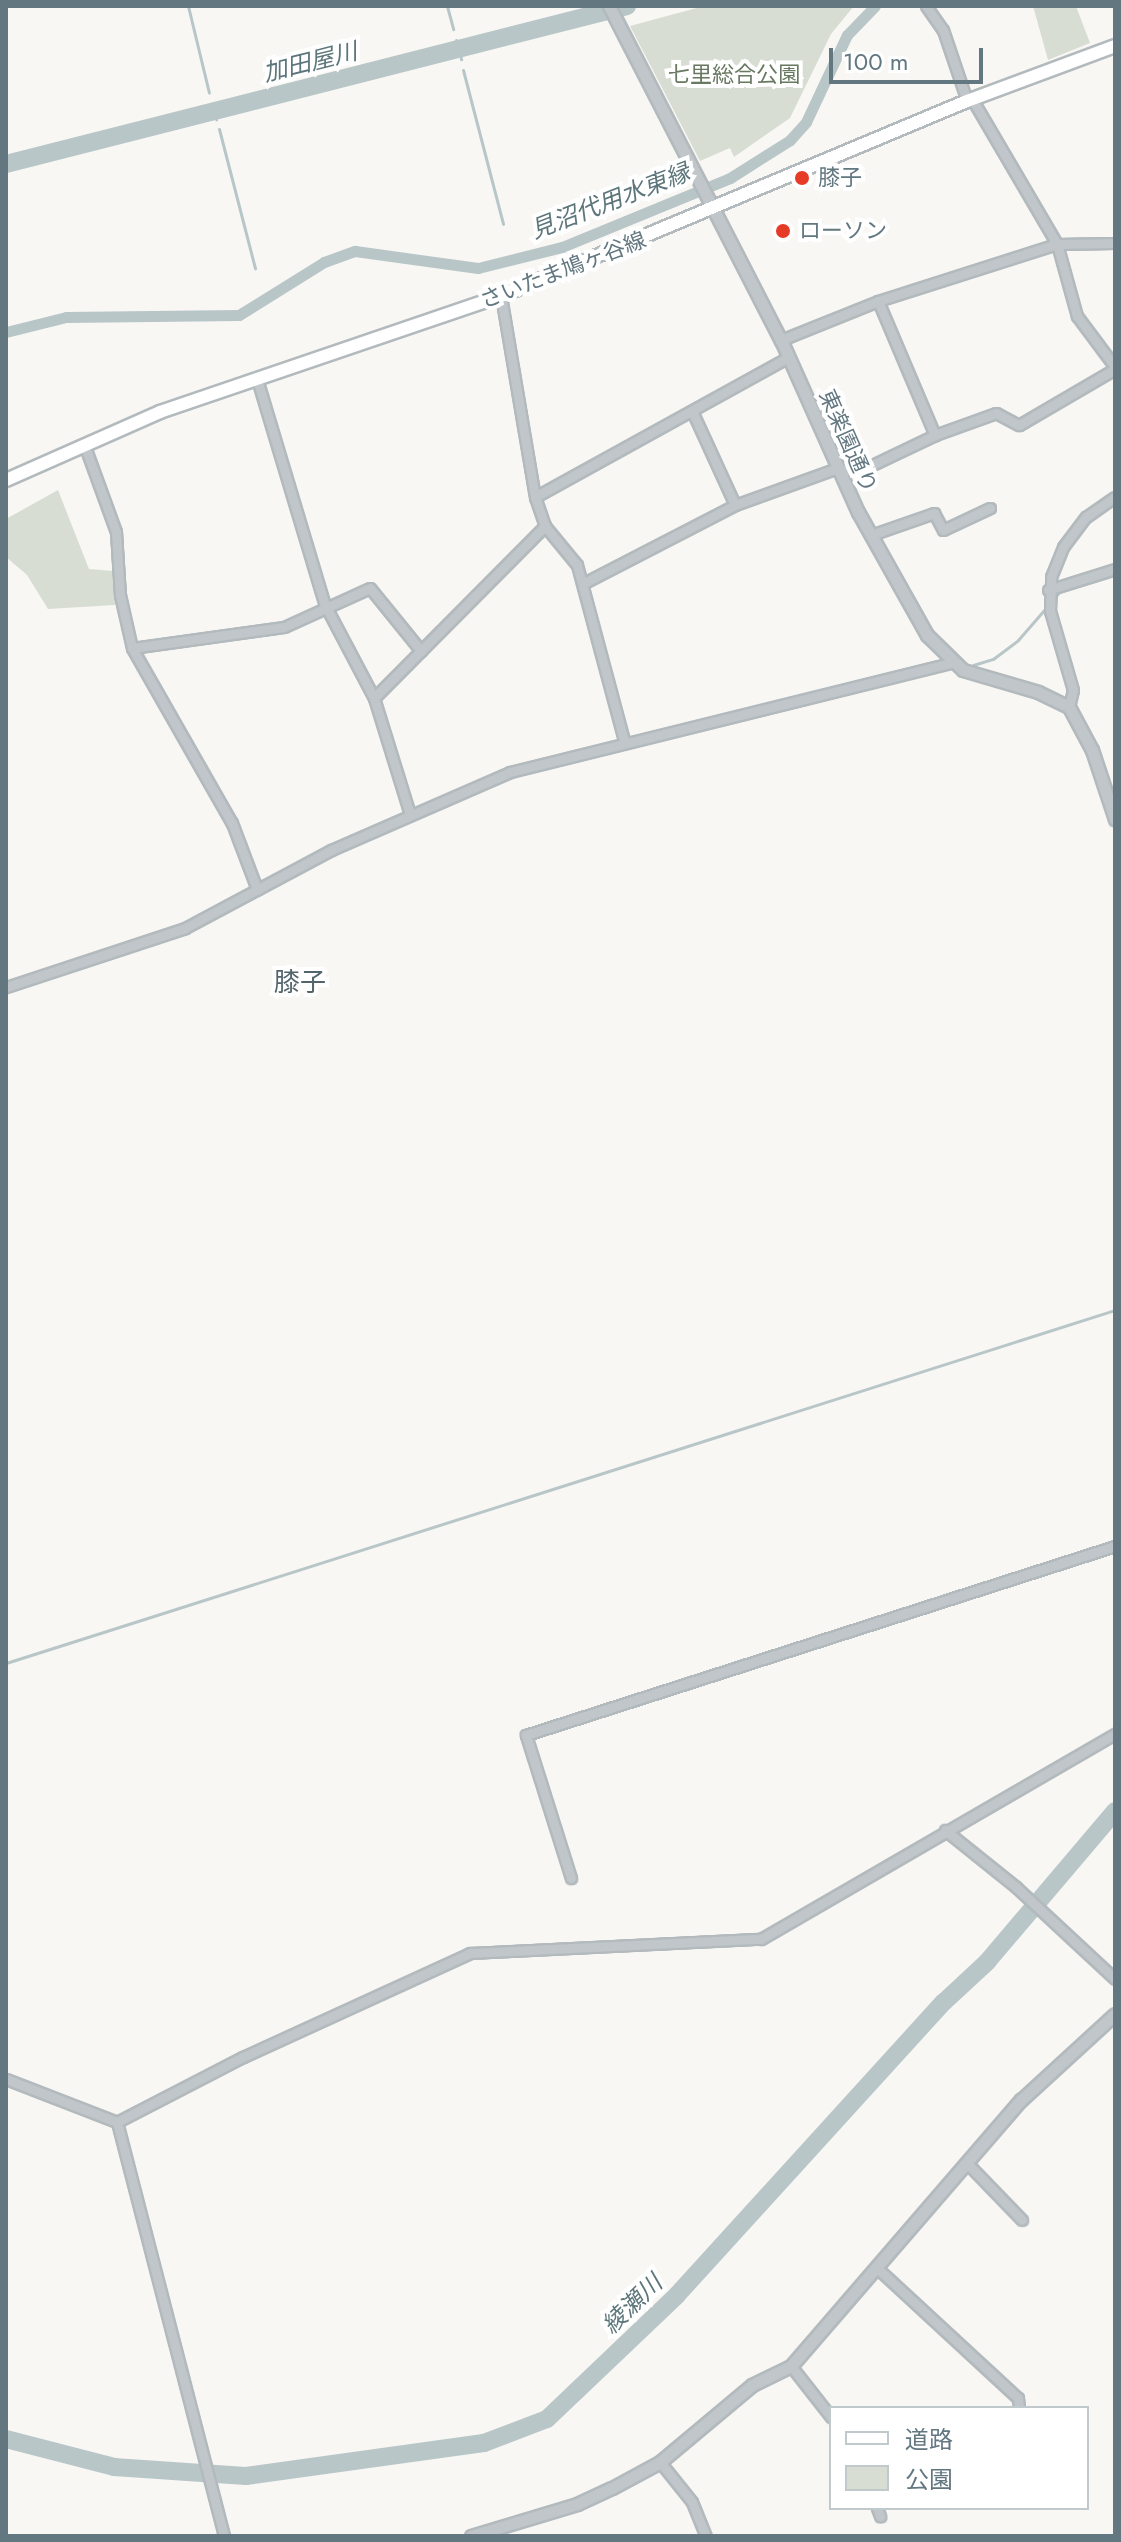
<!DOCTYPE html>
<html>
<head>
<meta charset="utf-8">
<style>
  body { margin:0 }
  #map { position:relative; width:1121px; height:2542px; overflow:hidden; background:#f8f7f4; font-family:Jost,"Noto Sans JP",sans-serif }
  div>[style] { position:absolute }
  .green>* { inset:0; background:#d8ddd3 }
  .stream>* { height:3px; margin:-1.5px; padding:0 1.5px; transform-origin:1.5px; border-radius:1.5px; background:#b8c6c8 }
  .canal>* { height:11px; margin:-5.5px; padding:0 5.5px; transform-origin:5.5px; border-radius:5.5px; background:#b8c6c8 }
  .river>* { height:18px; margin:-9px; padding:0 9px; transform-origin:9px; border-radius:9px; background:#b8c6c8 }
  .roads { filter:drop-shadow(2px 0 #b3babd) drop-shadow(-2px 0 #b3babd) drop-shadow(0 2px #b3babd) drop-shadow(0 -2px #b3babd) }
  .minor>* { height:9px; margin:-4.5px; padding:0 4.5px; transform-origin:4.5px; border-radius:4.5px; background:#c0c6c9 }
  .tertiary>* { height:11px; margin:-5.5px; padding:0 5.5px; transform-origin:5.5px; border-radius:5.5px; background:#c0c6c9 }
  .secondary>* { height:12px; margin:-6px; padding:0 6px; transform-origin:6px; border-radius:6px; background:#fff }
  .dots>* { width:22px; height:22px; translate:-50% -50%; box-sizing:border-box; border:4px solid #fff; border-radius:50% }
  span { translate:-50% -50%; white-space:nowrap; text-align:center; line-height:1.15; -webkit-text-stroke:8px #fff; paint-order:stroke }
  .park-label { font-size:22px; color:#687861 }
  .poi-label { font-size:22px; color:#627780 }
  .left { translate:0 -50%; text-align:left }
  .street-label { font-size:22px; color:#627780 }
  .water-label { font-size:24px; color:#5d767b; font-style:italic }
  .quarter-label { font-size:26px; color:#54646b }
  .frame { position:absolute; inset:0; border:8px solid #627780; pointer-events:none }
  .legend { position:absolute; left:829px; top:2406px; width:260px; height:104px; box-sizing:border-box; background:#fff; border:2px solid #c0c9cc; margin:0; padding:10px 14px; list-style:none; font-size:24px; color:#627780 }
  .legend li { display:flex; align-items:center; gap:16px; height:40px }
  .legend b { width:40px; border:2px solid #c0c9cc }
  .scale { position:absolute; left:829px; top:48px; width:154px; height:36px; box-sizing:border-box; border:4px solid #627780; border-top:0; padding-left:10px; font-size:24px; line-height:28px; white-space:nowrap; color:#627780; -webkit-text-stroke:6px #fff; paint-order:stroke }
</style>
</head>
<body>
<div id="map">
  <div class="green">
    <div style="clip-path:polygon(704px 6px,854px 6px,831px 34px,790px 118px,734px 157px,730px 148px,700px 161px,630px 26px)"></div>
    <div style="clip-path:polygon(1033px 6px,1076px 6px,1090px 43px,1048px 60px)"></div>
    <div style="clip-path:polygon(58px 490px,89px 569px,114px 571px,115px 605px,48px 609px,27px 575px,6px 557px,6px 519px)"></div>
  </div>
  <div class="stream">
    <div style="left:188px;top:6px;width:89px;rotate:76.4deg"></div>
    <div style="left:447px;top:6px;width:24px;rotate:75deg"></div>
    <div style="left:456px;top:40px;width:20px;rotate:75deg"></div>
    <div style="left:463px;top:70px;width:159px;rotate:75.4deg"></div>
    <div style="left:212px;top:104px;width:16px;rotate:75deg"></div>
    <div style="left:219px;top:129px;width:144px;rotate:75.5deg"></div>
    <div style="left:1053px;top:600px;width:10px;rotate:-53deg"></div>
    <div style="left:1059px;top:592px;width:59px;rotate:-16.9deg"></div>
    <div style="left:973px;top:665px;width:21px;rotate:-17deg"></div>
    <div style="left:993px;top:659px;width:31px;rotate:-37deg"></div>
    <div style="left:1018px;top:640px;width:41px;rotate:-48.9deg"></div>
    <div style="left:6px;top:1663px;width:1164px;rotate:-17.66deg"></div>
  </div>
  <div class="canal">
    <div style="left:6px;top:332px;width:62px;rotate:-14deg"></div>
    <div style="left:66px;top:317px;width:173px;rotate:-0.7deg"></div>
    <div style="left:239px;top:315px;width:100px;rotate:-31.9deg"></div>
    <div style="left:324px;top:262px;width:33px;rotate:-20deg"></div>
    <div style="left:355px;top:251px;width:124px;rotate:7.9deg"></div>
    <div style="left:478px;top:268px;width:87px;rotate:-14deg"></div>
    <div style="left:562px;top:247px;width:182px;rotate:-22.3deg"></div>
    <div style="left:730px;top:178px;width:71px;rotate:-32.3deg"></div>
    <div style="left:790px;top:140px;width:24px;rotate:-48deg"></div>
    <div style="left:806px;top:122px;width:96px;rotate:-64.8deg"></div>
    <div style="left:847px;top:35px;width:40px;rotate:-46deg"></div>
  </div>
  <div class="river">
    <div style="left:6px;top:164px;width:641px;rotate:-14.27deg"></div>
    <div style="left:6px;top:2439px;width:112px;rotate:14.5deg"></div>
    <div style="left:114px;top:2467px;width:132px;rotate:3.9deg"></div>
    <div style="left:246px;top:2476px;width:240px;rotate:-7.9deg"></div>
    <div style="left:484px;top:2443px;width:67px;rotate:-20.9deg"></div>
    <div style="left:547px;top:2419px;width:180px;rotate:-43.6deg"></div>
    <div style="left:677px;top:2295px;width:396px;rotate:-47.7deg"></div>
    <div style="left:944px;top:2002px;width:59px;rotate:-42.9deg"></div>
    <div style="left:987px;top:1962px;width:198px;rotate:-49.7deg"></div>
  </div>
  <div class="roads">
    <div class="minor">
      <div style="left:926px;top:6px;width:29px;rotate:55deg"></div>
      <div style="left:943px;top:30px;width:75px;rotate:71.3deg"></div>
      <div style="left:972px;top:99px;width:168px;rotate:59.6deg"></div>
      <div style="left:1057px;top:244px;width:75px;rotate:74.5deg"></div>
      <div style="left:1077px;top:316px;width:64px;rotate:53.3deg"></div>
      <div style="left:501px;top:296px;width:204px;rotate:80.4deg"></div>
      <div style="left:535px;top:497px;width:31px;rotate:71deg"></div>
      <div style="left:545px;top:526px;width:50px;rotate:50.6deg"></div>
      <div style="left:577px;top:565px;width:181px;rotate:75deg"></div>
      <div style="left:878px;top:301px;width:146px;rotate:67deg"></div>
      <div style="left:781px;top:340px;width:105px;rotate:-21.9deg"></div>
      <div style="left:878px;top:301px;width:188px;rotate:-17.7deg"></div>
      <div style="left:1057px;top:244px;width:58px;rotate:-1deg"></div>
      <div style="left:257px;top:379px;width:236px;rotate:73.3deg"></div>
      <div style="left:325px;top:605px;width:105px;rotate:62.2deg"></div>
      <div style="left:374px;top:698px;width:121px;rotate:72.8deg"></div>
      <div style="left:692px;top:411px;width:103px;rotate:65.4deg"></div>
      <div style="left:84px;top:444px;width:94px;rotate:70deg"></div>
      <div style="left:116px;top:532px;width:63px;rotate:86.4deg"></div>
      <div style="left:120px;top:595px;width:54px;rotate:77.2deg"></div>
      <div style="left:132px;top:648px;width:202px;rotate:60.3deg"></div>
      <div style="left:232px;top:823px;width:71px;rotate:69.3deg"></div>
      <div style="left:839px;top:471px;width:29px;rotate:-8deg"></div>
      <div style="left:868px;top:467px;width:74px;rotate:-25.5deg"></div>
      <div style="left:935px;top:435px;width:65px;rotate:-19.8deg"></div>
      <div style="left:996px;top:413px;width:26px;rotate:28deg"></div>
      <div style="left:1019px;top:425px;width:111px;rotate:-30.3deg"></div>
      <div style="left:535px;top:497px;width:290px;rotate:-28.9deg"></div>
      <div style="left:871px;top:535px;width:67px;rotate:-19.2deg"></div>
      <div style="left:934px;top:513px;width:19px;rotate:62deg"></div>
      <div style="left:943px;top:530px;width:52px;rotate:-25.1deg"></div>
      <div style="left:584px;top:583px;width:170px;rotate:-27.3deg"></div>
      <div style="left:735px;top:505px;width:109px;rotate:-19.9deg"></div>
      <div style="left:1048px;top:590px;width:70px;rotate:-17.4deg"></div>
      <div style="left:132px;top:648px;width:153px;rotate:-7.9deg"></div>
      <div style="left:284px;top:627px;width:94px;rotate:-24.4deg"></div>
      <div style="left:370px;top:588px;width:81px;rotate:51deg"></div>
      <div style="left:374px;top:698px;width:243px;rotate:-45.2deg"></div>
      <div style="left:1069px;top:707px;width:17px;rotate:-77deg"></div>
      <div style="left:1073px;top:690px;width:82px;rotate:-106.2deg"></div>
      <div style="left:1050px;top:611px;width:34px;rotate:-88deg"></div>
      <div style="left:1051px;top:577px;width:32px;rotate:-68deg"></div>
      <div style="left:1063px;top:547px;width:38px;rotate:-53deg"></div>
      <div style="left:1086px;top:517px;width:35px;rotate:-35deg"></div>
      <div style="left:6px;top:987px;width:188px;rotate:-18.2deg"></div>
      <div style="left:185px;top:928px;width:166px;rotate:-28.1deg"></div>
      <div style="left:331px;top:850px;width:195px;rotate:-23.5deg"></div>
      <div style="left:510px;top:772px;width:454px;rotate:-13.9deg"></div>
      <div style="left:945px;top:1830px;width:91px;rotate:38.8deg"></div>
      <div style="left:1016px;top:1887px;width:135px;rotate:42.9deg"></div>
      <div style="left:571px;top:1878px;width:150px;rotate:-107.5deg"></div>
      <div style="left:526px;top:1735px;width:619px;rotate:-17.79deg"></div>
      <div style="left:6px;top:2079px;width:119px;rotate:21.2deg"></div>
      <div style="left:117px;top:2122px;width:142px;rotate:-27.3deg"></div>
      <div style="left:243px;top:2057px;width:250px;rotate:-24.6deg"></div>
      <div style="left:470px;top:1953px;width:291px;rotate:-2.8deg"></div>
      <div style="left:761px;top:1939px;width:409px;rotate:-30.1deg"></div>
      <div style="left:117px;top:2122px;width:428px;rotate:75.5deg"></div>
      <div style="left:967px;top:2163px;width:79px;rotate:46deg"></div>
      <div style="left:877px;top:2268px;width:192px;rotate:42.7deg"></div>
      <div style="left:1018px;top:2398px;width:10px;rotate:84deg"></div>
      <div style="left:791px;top:2366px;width:65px;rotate:51.9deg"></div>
      <div style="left:660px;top:2462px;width:51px;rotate:51.3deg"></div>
      <div style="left:692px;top:2502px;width:37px;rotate:68deg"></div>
      <div style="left:877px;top:2508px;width:9px;rotate:69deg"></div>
    </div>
    <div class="tertiary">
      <div style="left:609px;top:6px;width:376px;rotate:62.8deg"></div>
      <div style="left:781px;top:340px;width:188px;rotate:65.9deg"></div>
      <div style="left:858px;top:512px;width:141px;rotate:60.7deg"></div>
      <div style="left:927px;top:635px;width:50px;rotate:44.2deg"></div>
      <div style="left:963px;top:670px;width:78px;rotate:16.3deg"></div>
      <div style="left:1038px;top:692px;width:34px;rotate:26deg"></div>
      <div style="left:1069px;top:707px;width:49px;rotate:61.9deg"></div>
      <div style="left:1092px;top:750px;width:73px;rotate:71.6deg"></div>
      <div style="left:471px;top:2536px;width:111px;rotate:-16.8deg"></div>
      <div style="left:577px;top:2504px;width:38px;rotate:-25deg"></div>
      <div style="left:612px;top:2488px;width:55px;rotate:-28.4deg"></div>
      <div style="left:660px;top:2462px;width:120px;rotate:-39.9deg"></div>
      <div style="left:752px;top:2385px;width:43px;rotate:-26deg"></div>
      <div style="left:791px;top:2366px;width:352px;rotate:-49.2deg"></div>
      <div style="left:1021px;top:2100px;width:127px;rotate:-42.5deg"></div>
    </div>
    <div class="secondary">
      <div style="left:6px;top:480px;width:168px;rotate:-23.8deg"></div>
      <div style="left:160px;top:412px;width:360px;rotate:-18.8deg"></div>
      <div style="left:501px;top:296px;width:505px;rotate:-22.71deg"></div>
      <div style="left:967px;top:101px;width:158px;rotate:-20.4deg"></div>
    </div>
  </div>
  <div class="dots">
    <div style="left:802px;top:178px;background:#e63b26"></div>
    <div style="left:783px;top:231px;background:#e63b26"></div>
  </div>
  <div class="park-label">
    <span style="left:734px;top:75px">七里総合公園</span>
  </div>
  <div class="poi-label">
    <span class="left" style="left:818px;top:178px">膝子</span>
    <span class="left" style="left:799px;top:231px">ローソン</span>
  </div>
  <div class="street-label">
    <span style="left:563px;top:270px;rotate:-21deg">さいたま鳩ヶ谷線</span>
    <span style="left:848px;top:441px;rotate:66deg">東楽園通り</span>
  </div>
  <div class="water-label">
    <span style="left:310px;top:62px;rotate:-14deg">加田屋川</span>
    <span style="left:610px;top:201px;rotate:-21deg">見沼代用水東縁</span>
    <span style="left:632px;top:2304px;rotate:-44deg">綾瀬川</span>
  </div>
  <div class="quarter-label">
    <span style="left:300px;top:983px">膝子</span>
  </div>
  <div class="frame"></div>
  <ul class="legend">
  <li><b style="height:10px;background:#fff"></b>道路</li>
  <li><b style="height:22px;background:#d8ddd3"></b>公園</li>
  </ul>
  <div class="scale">100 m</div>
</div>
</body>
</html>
